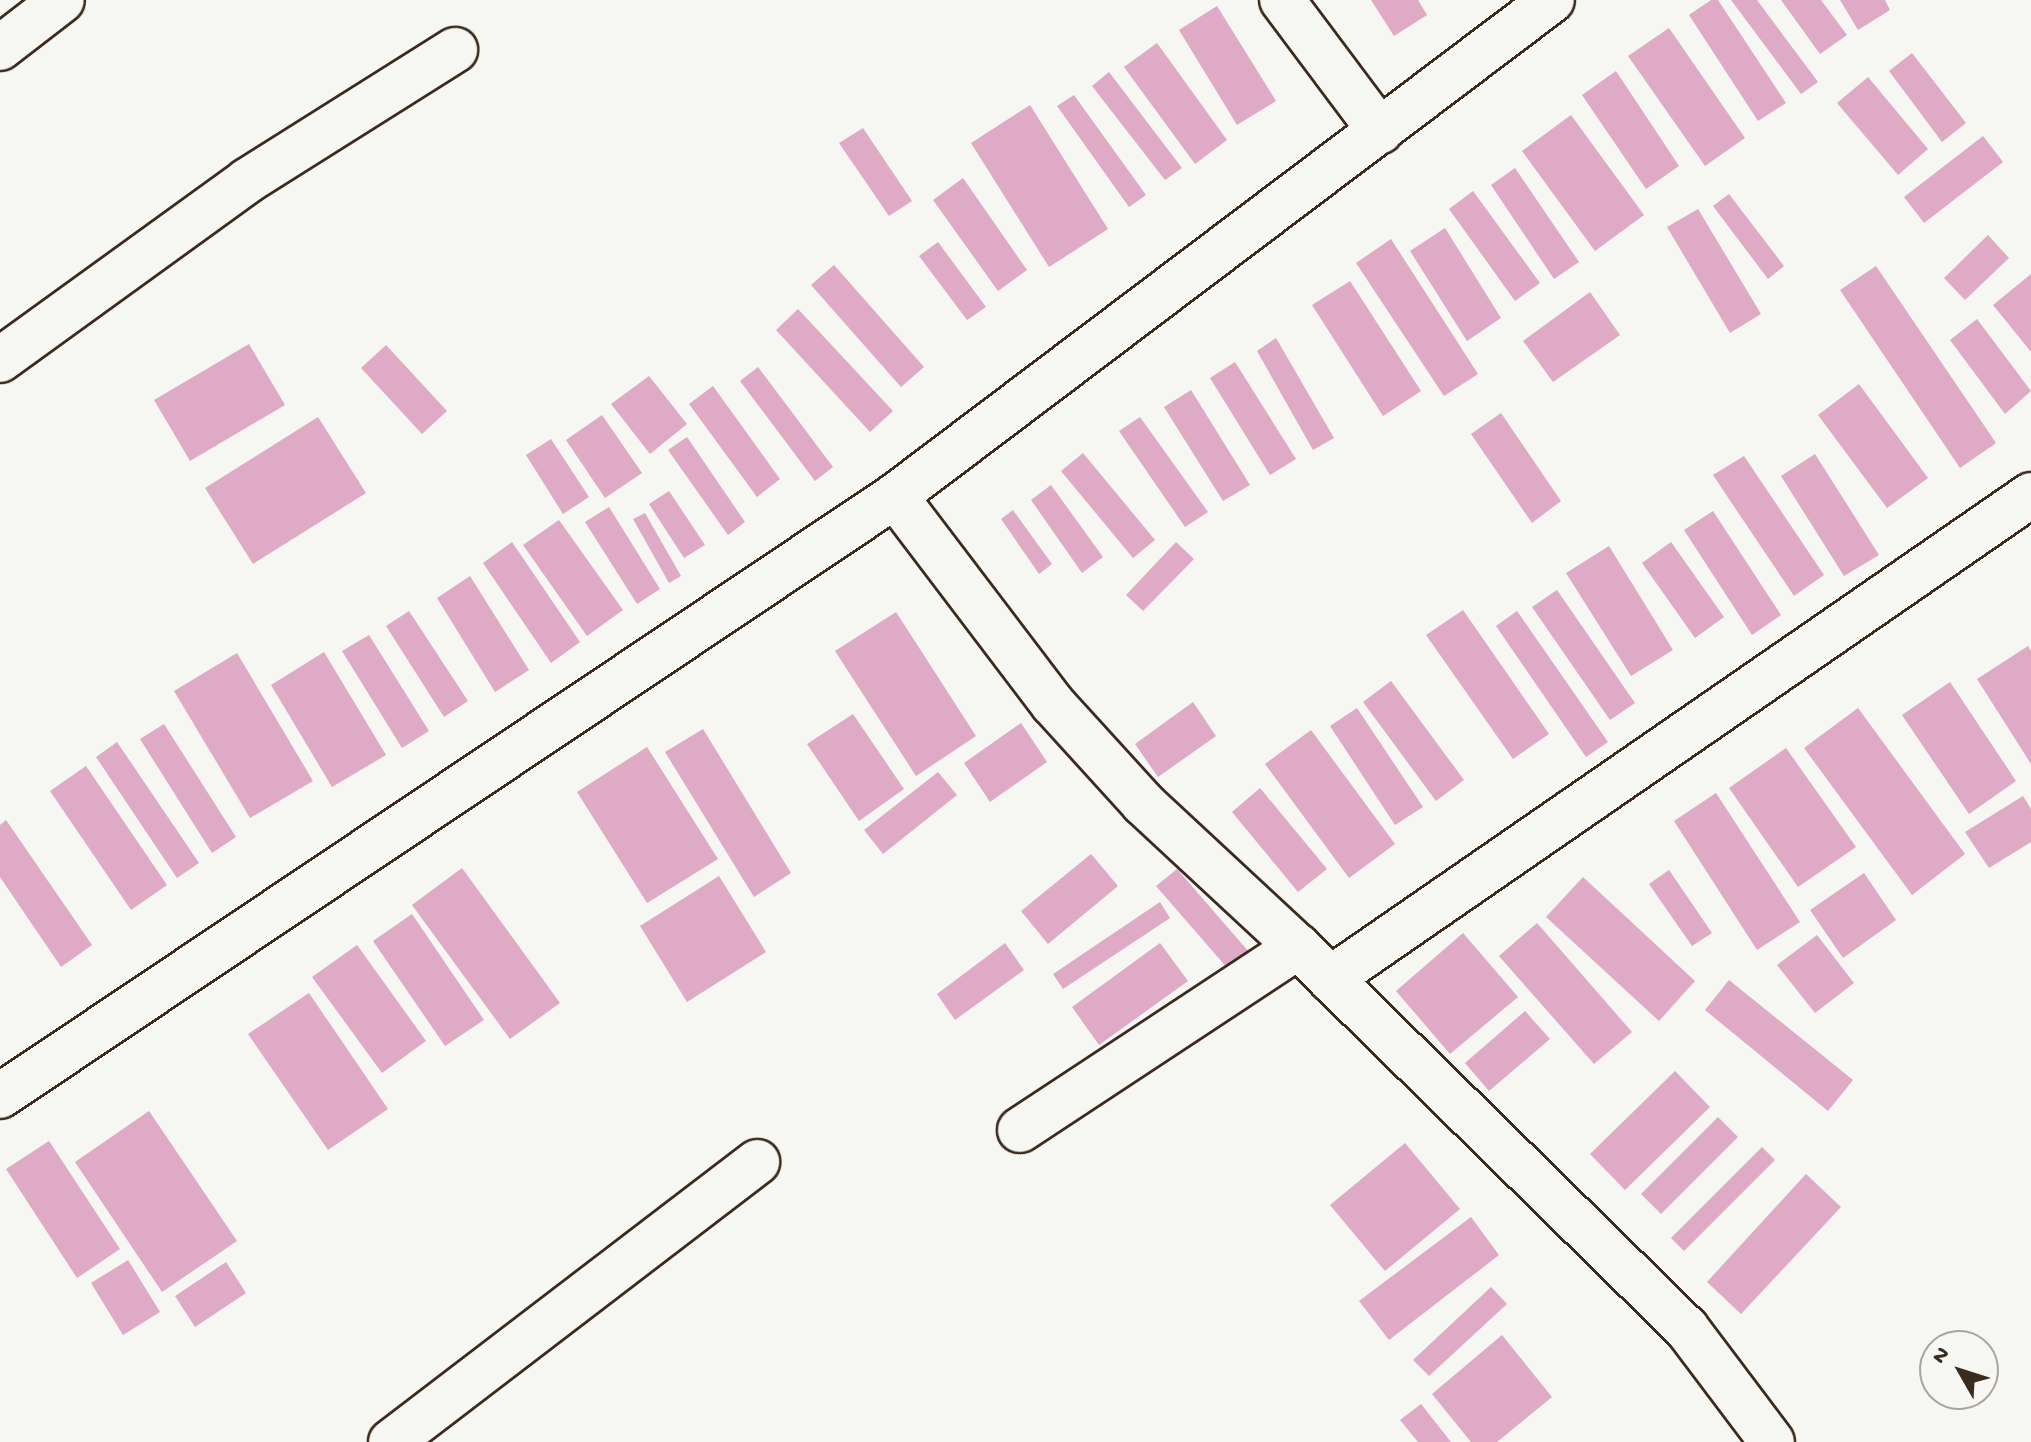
<!DOCTYPE html>
<html>
<head>
<meta charset="utf-8">
<style>
  body { margin:0 }
  #map { position:relative; width:2031px; height:1442px; overflow:hidden; background:#f6f6f2; font-family:"Gochi Hand",sans-serif }
  div>[style] { position:absolute }
  .building>* { inset:0; background:#deaac5 }
  .roads { filter:drop-shadow(2px 0 #3b2a1e) drop-shadow(-2px 0 #3b2a1e) drop-shadow(0 2px #3b2a1e) drop-shadow(0 -2px #3b2a1e) }
  .minor>* { height:44px; margin:-22px; padding:0 22px; transform-origin:22px; border-radius:22px; background:#f6f6f2 }
  span { translate:-50% -50%; white-space:nowrap; text-align:center; line-height:1.15; -webkit-text-stroke:8px #f6f6f2; paint-order:stroke }
  .north { position:absolute; left:1919px; top:1330px; width:80px; height:80px; box-sizing:border-box; background:#f6f6f2; border:2px solid #aba49d; border-radius:50%; rotate:309deg; font-size:22px; font-weight:700; line-height:32px; text-align:center; color:#3b2a1e }
  .north::after { content:''; display:block; margin:auto; width:28px; height:36px; background:#3b2a1e; clip-path:polygon(50% 0,100% 100%,50% 72%,0 100%) }
</style>
</head>
<body>
<div id="map">
  <div class="building">
    <div style="clip-path:polygon(1371px 0,1418px 0,1427px 15px,1394px 36px)"></div>
    <div style="clip-path:polygon(1711px 0,1718px 0,1786px 103px,1758px 121px,1689px 15px)"></div>
    <div style="clip-path:polygon(1731px 0,1757px 0,1818px 82px,1801px 94px)"></div>
    <div style="clip-path:polygon(1781px 0,1821px 0,1847px 35px,1820px 54px)"></div>
    <div style="clip-path:polygon(1840px 0,1885px 0,1890px 10px,1858px 30px)"></div>
    <div style="clip-path:polygon(1217px 6px,1276px 101px,1237px 125px,1179px 30px)"></div>
    <div style="clip-path:polygon(1669px 28px,1745px 138px,1705px 166px,1628px 56px)"></div>
    <div style="clip-path:polygon(1157px 43px,1227px 140px,1195px 164px,1124px 67px)"></div>
    <div style="clip-path:polygon(1912px 53px,1966px 123px,1942px 142px,1889px 71px)"></div>
    <div style="clip-path:polygon(1616px 71px,1679px 166px,1646px 189px,1582px 95px)"></div>
    <div style="clip-path:polygon(1109px 72px,1182px 168px,1165px 180px,1092px 86px)"></div>
    <div style="clip-path:polygon(1868px 77px,1928px 149px,1898px 175px,1837px 103px)"></div>
    <div style="clip-path:polygon(1074px 95px,1146px 195px,1129px 207px,1057px 106px)"></div>
    <div style="clip-path:polygon(1030px 105px,1108px 229px,1049px 267px,971px 143px)"></div>
    <div style="clip-path:polygon(1571px 115px,1644px 215px,1595px 251px,1522px 151px)"></div>
    <div style="clip-path:polygon(863px 128px,912px 201px,889px 216px,839px 143px)"></div>
    <div style="clip-path:polygon(1983px 136px,2003px 162px,1924px 223px,1904px 197px)"></div>
    <div style="clip-path:polygon(1515px 168px,1579px 262px,1554px 279px,1491px 185px)"></div>
    <div style="clip-path:polygon(963px 178px,1027px 270px,998px 291px,933px 200px)"></div>
    <div style="clip-path:polygon(1473px 191px,1540px 283px,1515px 301px,1449px 209px)"></div>
    <div style="clip-path:polygon(1729px 194px,1784px 266px,1768px 279px,1713px 206px)"></div>
    <div style="clip-path:polygon(1698px 209px,1761px 314px,1730px 333px,1667px 227px)"></div>
    <div style="clip-path:polygon(1445px 228px,1501px 318px,1467px 341px,1410px 251px)"></div>
    <div style="clip-path:polygon(1988px 235px,2009px 258px,1965px 300px,1944px 278px)"></div>
    <div style="clip-path:polygon(1391px 239px,1478px 374px,1444px 396px,1356px 263px)"></div>
    <div style="clip-path:polygon(938px 242px,986px 307px,967px 320px,919px 256px)"></div>
    <div style="clip-path:polygon(834px 265px,924px 367px,901px 387px,811px 285px)"></div>
    <div style="clip-path:polygon(1876px 266px,1996px 443px,1960px 468px,1840px 290px)"></div>
    <div style="clip-path:polygon(2031px 274px,2031px 352px,1993px 305px)"></div>
    <div style="clip-path:polygon(1350px 281px,1421px 391px,1383px 416px,1312px 305px)"></div>
    <div style="clip-path:polygon(1590px 292px,1620px 335px,1553px 382px,1523px 341px)"></div>
    <div style="clip-path:polygon(798px 309px,893px 411px,870px 432px,776px 330px)"></div>
    <div style="clip-path:polygon(1977px 319px,2031px 391px,2005px 414px,1950px 340px)"></div>
    <div style="clip-path:polygon(1276px 338px,1334px 438px,1313px 450px,1257px 351px)"></div>
    <div style="clip-path:polygon(249px 344px,285px 405px,190px 461px,154px 400px)"></div>
    <div style="clip-path:polygon(386px 345px,447px 411px,422px 434px,361px 368px)"></div>
    <div style="clip-path:polygon(1235px 362px,1296px 459px,1270px 475px,1210px 378px)"></div>
    <div style="clip-path:polygon(758px 367px,833px 467px,815px 481px,740px 381px)"></div>
    <div style="clip-path:polygon(649px 376px,687px 424px,650px 454px,611px 404px)"></div>
    <div style="clip-path:polygon(1859px 384px,1928px 478px,1887px 508px,1818px 415px)"></div>
    <div style="clip-path:polygon(713px 386px,780px 479px,757px 497px,689px 404px)"></div>
    <div style="clip-path:polygon(1191px 390px,1250px 485px,1223px 501px,1164px 407px)"></div>
    <div style="clip-path:polygon(1501px 413px,1561px 501px,1532px 523px,1471px 434px)"></div>
    <div style="clip-path:polygon(602px 415px,642px 473px,605px 498px,566px 440px)"></div>
    <div style="clip-path:polygon(318px 417px,366px 493px,253px 564px,205px 488px)"></div>
    <div style="clip-path:polygon(1140px 417px,1208px 512px,1185px 527px,1119px 431px)"></div>
    <div style="clip-path:polygon(687px 437px,745px 522px,728px 535px,668px 450px)"></div>
    <div style="clip-path:polygon(551px 439px,589px 497px,563px 514px,526px 455px)"></div>
    <div style="clip-path:polygon(1083px 453px,1155px 540px,1133px 558px,1061px 471px)"></div>
    <div style="clip-path:polygon(1815px 454px,1879px 555px,1844px 576px,1781px 476px)"></div>
    <div style="clip-path:polygon(1744px 456px,1824px 575px,1794px 596px,1713px 475px)"></div>
    <div style="clip-path:polygon(1051px 485px,1103px 557px,1082px 573px,1031px 500px)"></div>
    <div style="clip-path:polygon(669px 491px,705px 545px,684px 558px,649px 504px)"></div>
    <div style="clip-path:polygon(609px 507px,660px 589px,637px 604px,585px 522px)"></div>
    <div style="clip-path:polygon(1013px 510px,1052px 564px,1039px 574px,1001px 519px)"></div>
    <div style="clip-path:polygon(1713px 511px,1781px 615px,1752px 635px,1684px 530px)"></div>
    <div style="clip-path:polygon(645px 513px,681px 576px,669px 583px,633px 519px)"></div>
    <div style="clip-path:polygon(559px 520px,623px 610px,587px 636px,523px 545px)"></div>
    <div style="clip-path:polygon(512px 542px,580px 642px,551px 663px,483px 563px)"></div>
    <div style="clip-path:polygon(1176px 542px,1194px 559px,1143px 611px,1126px 595px)"></div>
    <div style="clip-path:polygon(1671px 542px,1724px 617px,1695px 638px,1642px 563px)"></div>
    <div style="clip-path:polygon(1609px 546px,1673px 650px,1631px 676px,1566px 573px)"></div>
    <div style="clip-path:polygon(470px 576px,529px 670px,495px 692px,437px 598px)"></div>
    <div style="clip-path:polygon(1557px 590px,1635px 703px,1610px 720px,1532px 607px)"></div>
    <div style="clip-path:polygon(1463px 610px,1549px 734px,1513px 759px,1426px 635px)"></div>
    <div style="clip-path:polygon(409px 611px,468px 701px,444px 717px,386px 626px)"></div>
    <div style="clip-path:polygon(1517px 611px,1608px 742px,1586px 757px,1496px 626px)"></div>
    <div style="clip-path:polygon(896px 612px,976px 736px,916px 776px,835px 651px)"></div>
    <div style="clip-path:polygon(369px 635px,429px 731px,402px 748px,342px 651px)"></div>
    <div style="clip-path:polygon(2028px 646px,2031px 651px,2031px 764px,1977px 679px)"></div>
    <div style="clip-path:polygon(324px 652px,386px 755px,332px 787px,271px 685px)"></div>
    <div style="clip-path:polygon(237px 653px,313px 781px,250px 818px,174px 691px)"></div>
    <div style="clip-path:polygon(1391px 681px,1464px 780px,1436px 801px,1363px 702px)"></div>
    <div style="clip-path:polygon(1950px 682px,2016px 781px,1969px 814px,1902px 715px)"></div>
    <div style="clip-path:polygon(1193px 702px,1216px 736px,1158px 777px,1135px 744px)"></div>
    <div style="clip-path:polygon(1357px 708px,1423px 807px,1395px 825px,1330px 726px)"></div>
    <div style="clip-path:polygon(1858px 708px,1965px 854px,1912px 895px,1804px 748px)"></div>
    <div style="clip-path:polygon(853px 714px,904px 789px,859px 821px,807px 744px)"></div>
    <div style="clip-path:polygon(1021px 723px,1047px 762px,990px 802px,964px 763px)"></div>
    <div style="clip-path:polygon(164px 724px,236px 837px,212px 853px,140px 739px)"></div>
    <div style="clip-path:polygon(703px 729px,791px 873px,754px 897px,665px 752px)"></div>
    <div style="clip-path:polygon(1311px 730px,1395px 844px,1349px 878px,1265px 764px)"></div>
    <div style="clip-path:polygon(117px 742px,199px 863px,177px 878px,96px 757px)"></div>
    <div style="clip-path:polygon(647px 747px,718px 859px,647px 903px,577px 792px)"></div>
    <div style="clip-path:polygon(1786px 748px,1856px 847px,1798px 887px,1729px 788px)"></div>
    <div style="clip-path:polygon(86px 766px,167px 885px,131px 910px,50px 791px)"></div>
    <div style="clip-path:polygon(938px 772px,957px 795px,883px 854px,864px 830px)"></div>
    <div style="clip-path:polygon(1260px 788px,1327px 869px,1298px 892px,1232px 812px)"></div>
    <div style="clip-path:polygon(1716px 793px,1800px 922px,1757px 950px,1674px 821px)"></div>
    <div style="clip-path:polygon(2023px 796px,2031px 809px,2031px 842px,1989px 868px,1965px 832px)"></div>
    <div style="clip-path:polygon(6px 820px,92px 945px,61px 967px,0 877px,0 825px)"></div>
    <div style="clip-path:polygon(1091px 854px,1118px 886px,1048px 944px,1021px 911px)"></div>
    <div style="clip-path:polygon(462px 868px,560px 1003px,510px 1039px,412px 905px)"></div>
    <div style="clip-path:polygon(1177px 869px,1249px 952px,1229px 970px,1156px 886px)"></div>
    <div style="clip-path:polygon(1669px 870px,1712px 933px,1692px 946px,1649px 884px)"></div>
    <div style="clip-path:polygon(1864px 873px,1896px 920px,1843px 958px,1810px 910px)"></div>
    <div style="clip-path:polygon(719px 876px,766px 952px,687px 1002px,640px 926px)"></div>
    <div style="clip-path:polygon(1583px 877px,1695px 981px,1659px 1021px,1546px 917px)"></div>
    <div style="clip-path:polygon(1160px 902px,1170px 918px,1063px 989px,1053px 974px)"></div>
    <div style="clip-path:polygon(412px 914px,484px 1020px,445px 1046px,373px 941px)"></div>
    <div style="clip-path:polygon(1537px 923px,1632px 1032px,1594px 1064px,1499px 956px)"></div>
    <div style="clip-path:polygon(1463px 933px,1518px 997px,1450px 1054px,1396px 991px)"></div>
    <div style="clip-path:polygon(1817px 935px,1854px 983px,1815px 1013px,1777px 965px)"></div>
    <div style="clip-path:polygon(1005px 943px,1024px 970px,955px 1020px,937px 994px)"></div>
    <div style="clip-path:polygon(1160px 943px,1188px 981px,1099px 1045px,1072px 1007px)"></div>
    <div style="clip-path:polygon(357px 945px,426px 1041px,382px 1073px,312px 977px)"></div>
    <div style="clip-path:polygon(1729px 980px,1853px 1080px,1828px 1111px,1705px 1010px)"></div>
    <div style="clip-path:polygon(309px 993px,388px 1109px,328px 1150px,248px 1034px)"></div>
    <div style="clip-path:polygon(1525px 1011px,1550px 1039px,1489px 1091px,1465px 1063px)"></div>
    <div style="clip-path:polygon(1675px 1071px,1710px 1107px,1625px 1190px,1590px 1154px)"></div>
    <div style="clip-path:polygon(149px 1111px,237px 1241px,162px 1292px,75px 1162px)"></div>
    <div style="clip-path:polygon(1718px 1117px,1738px 1137px,1661px 1214px,1641px 1194px)"></div>
    <div style="clip-path:polygon(49px 1141px,120px 1249px,77px 1278px,6px 1169px)"></div>
    <div style="clip-path:polygon(1405px 1143px,1460px 1209px,1385px 1271px,1330px 1205px)"></div>
    <div style="clip-path:polygon(1762px 1147px,1775px 1160px,1684px 1251px,1671px 1238px)"></div>
    <div style="clip-path:polygon(1806px 1174px,1841px 1207px,1741px 1314px,1707px 1282px)"></div>
    <div style="clip-path:polygon(1471px 1217px,1499px 1255px,1389px 1340px,1359px 1301px)"></div>
    <div style="clip-path:polygon(128px 1260px,160px 1312px,123px 1335px,91px 1283px)"></div>
    <div style="clip-path:polygon(226px 1262px,246px 1293px,195px 1327px,175px 1296px)"></div>
    <div style="clip-path:polygon(1491px 1287px,1507px 1304px,1429px 1376px,1413px 1360px)"></div>
    <div style="clip-path:polygon(1502px 1335px,1552px 1397px,1497px 1442px,1471px 1442px,1432px 1394px)"></div>
    <div style="clip-path:polygon(1421px 1404px,1451px 1442px,1418px 1442px,1400px 1420px)"></div>
  </div>
  <div class="roads">
    <div class="minor">
      <div style="left:1282px;top:0;width:164px;rotate:53.2deg"></div>
      <div style="left:0;top:48px;width:78px;rotate:-37.7deg"></div>
      <div style="left:0;top:360px;width:305px;rotate:-35.9deg"></div>
      <div style="left:247px;top:181px;width:246px;rotate:-32.2deg"></div>
      <div style="left:895px;top:496px;width:261px;rotate:52.8deg"></div>
      <div style="left:1053px;top:704px;width:134px;rotate:47.7deg"></div>
      <div style="left:1143px;top:803px;width:212px;rotate:42.9deg"></div>
      <div style="left:1298px;top:947px;width:545px;rotate:44.48deg"></div>
      <div style="left:1687px;top:1329px;width:141px;rotate:53deg"></div>
      <div style="left:1330px;top:979px;width:852px;rotate:-34.62deg"></div>
      <div style="left:0;top:1096px;width:1078px;rotate:-33.84deg"></div>
      <div style="left:895px;top:496px;width:823px;rotate:-37.05deg"></div>
      <div style="left:1020px;top:1130px;width:333px;rotate:-33.4deg"></div>
      <div style="left:391px;top:1442px;width:461px;rotate:-37.4deg"></div>
    </div>
  </div>
  <div class="north">N</div>
</div>
</body>
</html>
